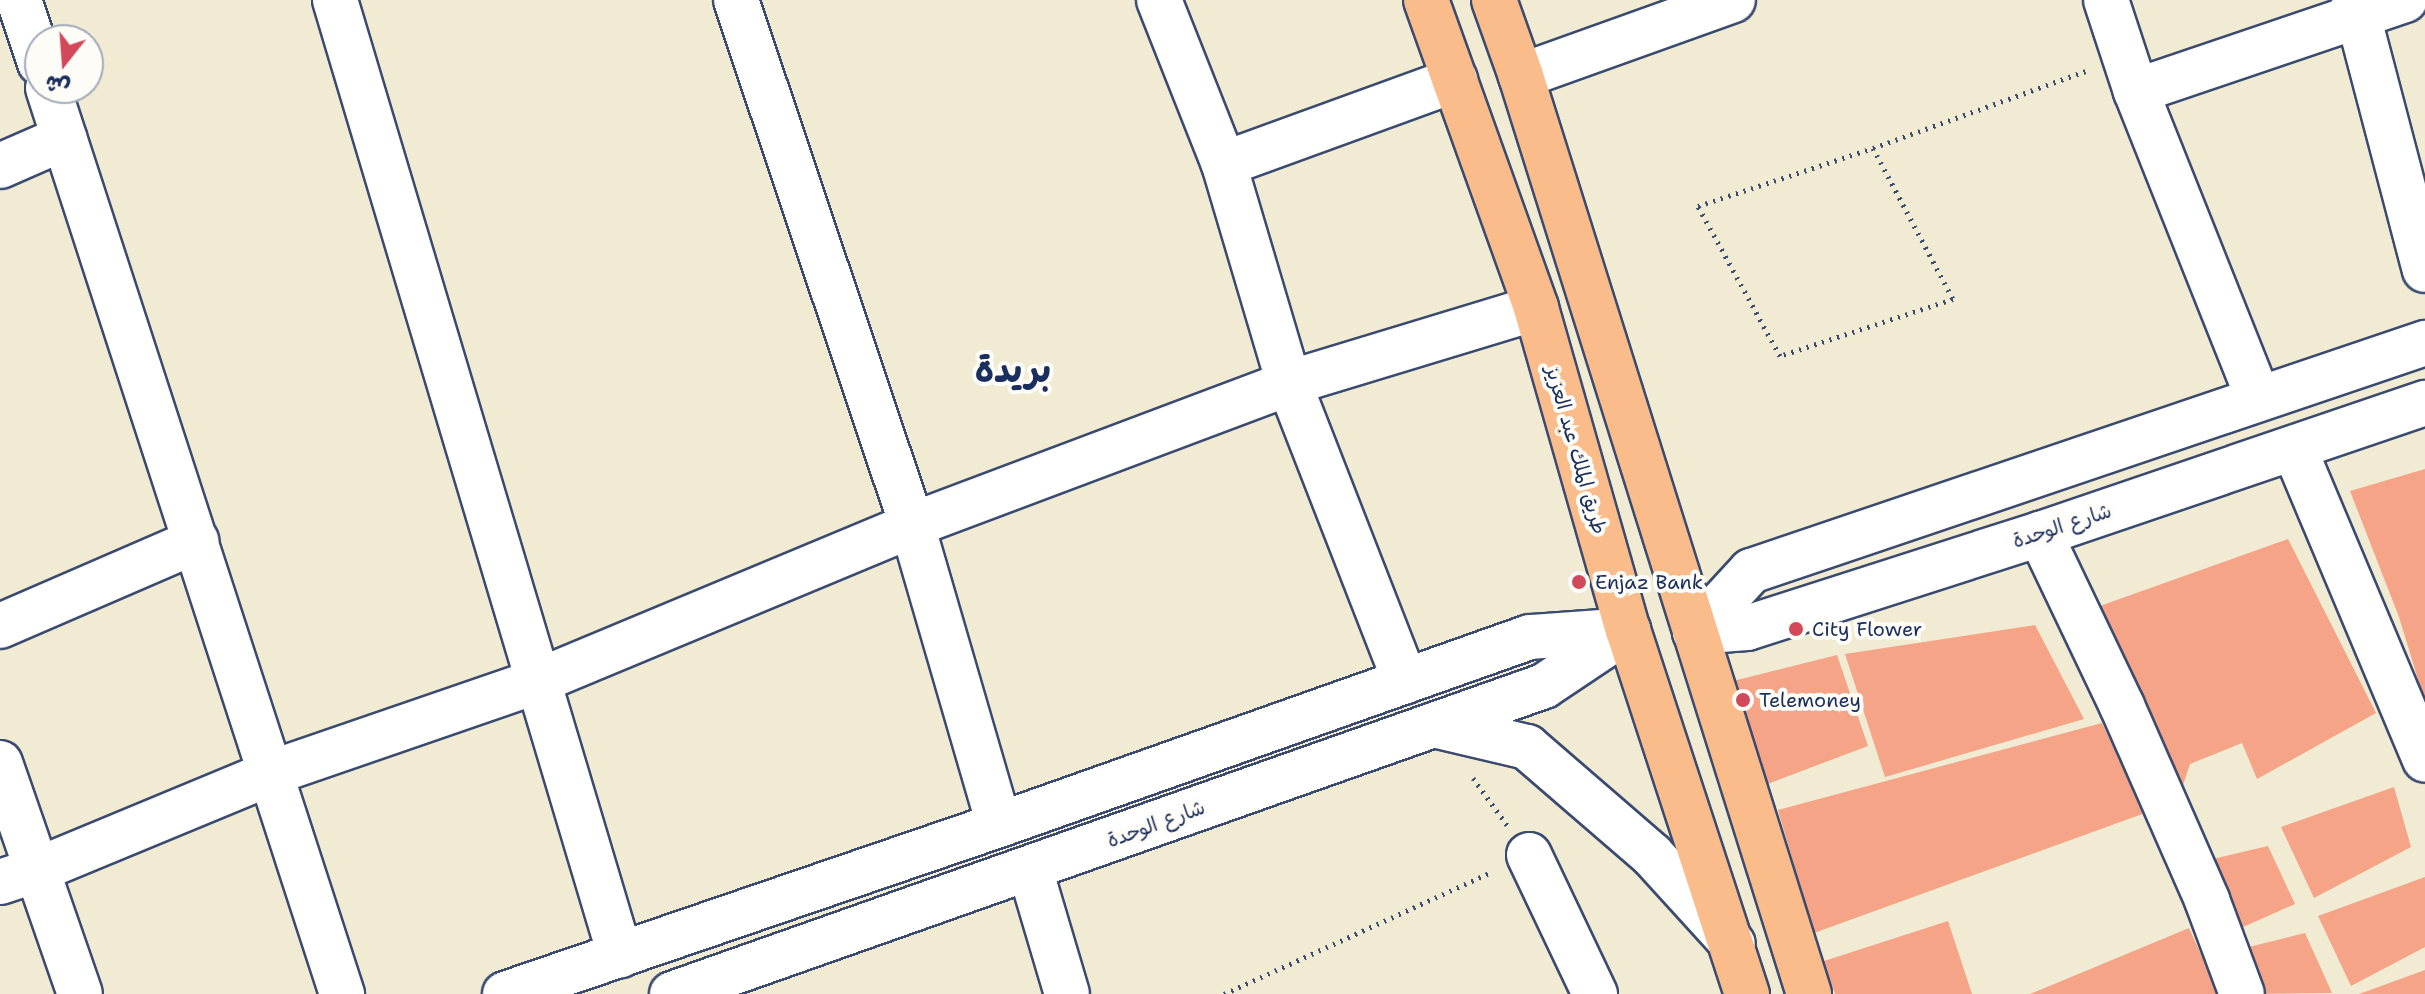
<!DOCTYPE html>
<html>
<head>
<meta charset="utf-8">
<style>
  body { margin:0 }
  #map { position:relative; width:2425px; height:994px; overflow:hidden; background:#f1ebd3; font-family:"Shantell Sans","Playpen Sans Arabic",sans-serif }
  div>[style] { position:absolute }
  .building>* { inset:0; background:#f5a487 }
  .path>* { height:5px; margin-top:-2.5px; transform-origin:0; background:repeating-linear-gradient(90deg,#3b4b70 0 2px,transparent 0 8px) }
  .roads { filter:drop-shadow(2px 0 #3b4b70) drop-shadow(-2px 0 #3b4b70) drop-shadow(0 2px #3b4b70) drop-shadow(0 -2px #3b4b70) }
  .minor>* { height:44px; margin:-22px; padding:0 22px; transform-origin:22px; border-radius:22px; background:#fff }
  .highway>* { height:44px; margin:-22px; padding:0 22px; transform-origin:22px; border-radius:22px; background:#fabc8b }
  .dots>* { width:22px; height:22px; translate:-50% -50%; box-sizing:border-box; border:4px solid #fdfcf7; border-radius:50% }
  span { translate:-50% -50%; white-space:nowrap; text-align:center; line-height:1.15; -webkit-text-stroke:8px #fdfcf7; paint-order:stroke }
  .street-label { font-size:20px; color:#1b2f5e }
  .poi-label { font-size:20px; color:#1b2f5e }
  .left { translate:0 -50%; text-align:left }
  .town-label { font-size:36px; color:#1b2f5e; font-weight:700 }
  .north { position:absolute; left:24px; top:24px; width:80px; height:80px; box-sizing:border-box; background:#fdfcf7; border:2px solid #a3aaba; border-radius:50%; rotate:197deg; font-size:22px; font-weight:700; line-height:32px; text-align:center; color:#1b2f5e }
  .north::after { content:''; display:block; margin:auto; width:28px; height:36px; background:#d1495b; clip-path:polygon(50% 0,100% 100%,50% 72%,0 100%) }
</style>
</head>
<body>
<div id="map">
  <div class="building">
    <div style="clip-path:polygon(2425px 469px,2425px 699px,2424px 699px,2399px 617px,2350px 491px)"></div>
    <div style="clip-path:polygon(2288px 539px,2376px 713px,2257px 779px,2242px 743px,2190px 764px,2177px 803px,2097px 607px)"></div>
    <div style="clip-path:polygon(2035px 625px,2084px 719px,1885px 777px,1845px 654px)"></div>
    <div style="clip-path:polygon(1837px 655px,1868px 746px,1746px 792px,1725px 683px)"></div>
    <div style="clip-path:polygon(2102px 723px,2145px 813px,1814px 933px,1778px 810px)"></div>
    <div style="clip-path:polygon(2394px 787px,2411px 847px,2314px 898px,2281px 827px)"></div>
    <div style="clip-path:polygon(2268px 846px,2295px 904px,2223px 936px,2200px 862px)"></div>
    <div style="clip-path:polygon(2425px 877px,2425px 947px,2351px 986px,2318px 916px)"></div>
    <div style="clip-path:polygon(1948px 921px,1972px 994px,1835px 994px,1824px 961px)"></div>
    <div style="clip-path:polygon(2189px 928px,2219px 994px,2030px 994px)"></div>
    <div style="clip-path:polygon(2305px 933px,2332px 993px,2251px 994px,2237px 950px)"></div>
    <div style="clip-path:polygon(2425px 970px,2425px 994px,2359px 994px)"></div>
  </div>
  <div class="path">
    <div style="left:1873px;top:148px;width:171px;rotate:62.1deg"></div>
    <div style="left:1953px;top:299px;width:182px;rotate:161.8deg"></div>
    <div style="left:1780px;top:356px;width:171px;rotate:-118.7deg"></div>
    <div style="left:1698px;top:206px;width:184px;rotate:-18.3deg"></div>
    <div style="left:1873px;top:148px;width:226px;rotate:-19.9deg"></div>
    <div style="left:1473px;top:778px;width:58px;rotate:54.1deg"></div>
    <div style="left:1224px;top:994px;width:294px;rotate:-24.5deg"></div>
  </div>
  <div class="roads">
    <div class="minor">
      <div style="left:19px;top:0;width:66px;rotate:71.6deg"></div>
      <div style="left:335px;top:0;width:997px;rotate:73.38deg"></div>
      <div style="left:736px;top:0;width:554px;rotate:71.47deg"></div>
      <div style="left:912px;top:525px;width:312px;rotate:73.8deg"></div>
      <div style="left:1159px;top:0;width:176px;rotate:68.4deg"></div>
      <div style="left:1224px;top:164px;width:228px;rotate:73.5deg"></div>
      <div style="left:1289px;top:383px;width:320px;rotate:68.7deg"></div>
      <div style="left:2106px;top:0;width:96px;rotate:71.8deg"></div>
      <div style="left:2136px;top:91px;width:329px;rotate:68.3deg"></div>
      <div style="left:2354px;top:0;width:279px;rotate:75.3deg"></div>
      <div style="left:1521px;top:76px;width:225px;rotate:-19.7deg"></div>
      <div style="left:48px;top:88px;width:953px;rotate:72.02deg"></div>
      <div style="left:2136px;top:91px;width:284px;rotate:-18.7deg"></div>
      <div style="left:1224px;top:164px;width:246px;rotate:-20deg"></div>
      <div style="left:0;top:166px;width:70px;rotate:-23.6deg"></div>
      <div style="left:2294px;top:448px;width:338px;rotate:67.2deg"></div>
      <div style="left:2040px;top:534px;width:191px;rotate:64.5deg"></div>
      <div style="left:2122px;top:706px;width:212px;rotate:66.3deg"></div>
      <div style="left:2207px;top:900px;width:100px;rotate:69.6deg"></div>
      <div style="left:0;top:626px;width:214px;rotate:-23.4deg"></div>
      <div style="left:1695px;top:632px;width:83px;rotate:-47.4deg"></div>
      <div style="left:1751px;top:571px;width:712px;rotate:-18.69deg"></div>
      <div style="left:1695px;top:632px;width:52px;rotate:-4.4deg"></div>
      <div style="left:1747px;top:628px;width:308px;rotate:-17.8deg"></div>
      <div style="left:2040px;top:534px;width:407px;rotate:-18.8deg"></div>
      <div style="left:1434px;top:725px;width:96px;rotate:13.3deg"></div>
      <div style="left:1527px;top:747px;width:165px;rotate:40.8deg"></div>
      <div style="left:1652px;top:855px;width:120px;rotate:47.7deg"></div>
      <div style="left:0;top:763px;width:244px;rotate:70.9deg"></div>
      <div style="left:1529px;top:855px;width:154px;rotate:64.6deg"></div>
      <div style="left:1030px;top:869px;width:130px;rotate:73.5deg"></div>
      <div style="left:0;top:882px;width:39px;rotate:-18deg"></div>
      <div style="left:37px;top:870px;width:253px;rotate:-22.5deg"></div>
      <div style="left:271px;top:773px;width:282px;rotate:-19deg"></div>
      <div style="left:538px;top:681px;width:405px;rotate:-22.6deg"></div>
      <div style="left:912px;top:525px;width:403px;rotate:-20.6deg"></div>
      <div style="left:1289px;top:383px;width:258px;rotate:-16.9deg"></div>
      <div style="left:505px;top:994px;width:522px;rotate:-18.89deg"></div>
      <div style="left:999px;top:825px;width:563px;rotate:-19.5deg"></div>
      <div style="left:1530px;top:637px;width:98px;rotate:-4.1deg"></div>
      <div style="left:672px;top:994px;width:925px;rotate:-19.45deg"></div>
      <div style="left:1544px;top:686px;width:101px;rotate:-33.7deg"></div>
    </div>
    <div class="highway">
      <div style="left:1426px;top:0;width:327px;rotate:70.3deg"></div>
      <div style="left:1536px;top:308px;width:335px;rotate:74.1deg"></div>
      <div style="left:1628px;top:630px;width:383px;rotate:71.9deg"></div>
      <div style="left:1494px;top:0;width:81px;rotate:70.4deg"></div>
      <div style="left:1521px;top:76px;width:962px;rotate:72.58deg"></div>
    </div>
  </div>
  <div class="dots">
    <div style="left:1579px;top:582px;background:#d1495b"></div>
    <div style="left:1796px;top:629px;background:#d1495b"></div>
    <div style="left:1743px;top:700px;background:#d1495b"></div>
  </div>
  <div class="street-label">
    <span style="left:1576px;top:450px;rotate:74deg">طريق الملك عبد العزيز</span>
    <span style="left:2062px;top:526px;rotate:-18deg">شارع الوحدة</span>
    <span style="left:1156px;top:824px;rotate:-20deg">شارع الوحدة</span>
  </div>
  <div class="poi-label">
    <span class="left" style="left:1595px;top:582px">Enjaz Bank</span>
    <span class="left" style="left:1812px;top:629px">City Flower</span>
    <span class="left" style="left:1759px;top:700px">Telemoney</span>
  </div>
  <div class="town-label">
    <span style="left:1013px;top:370px">بريدة</span>
  </div>
  <div class="north">ش</div>
</div>
</body>
</html>
